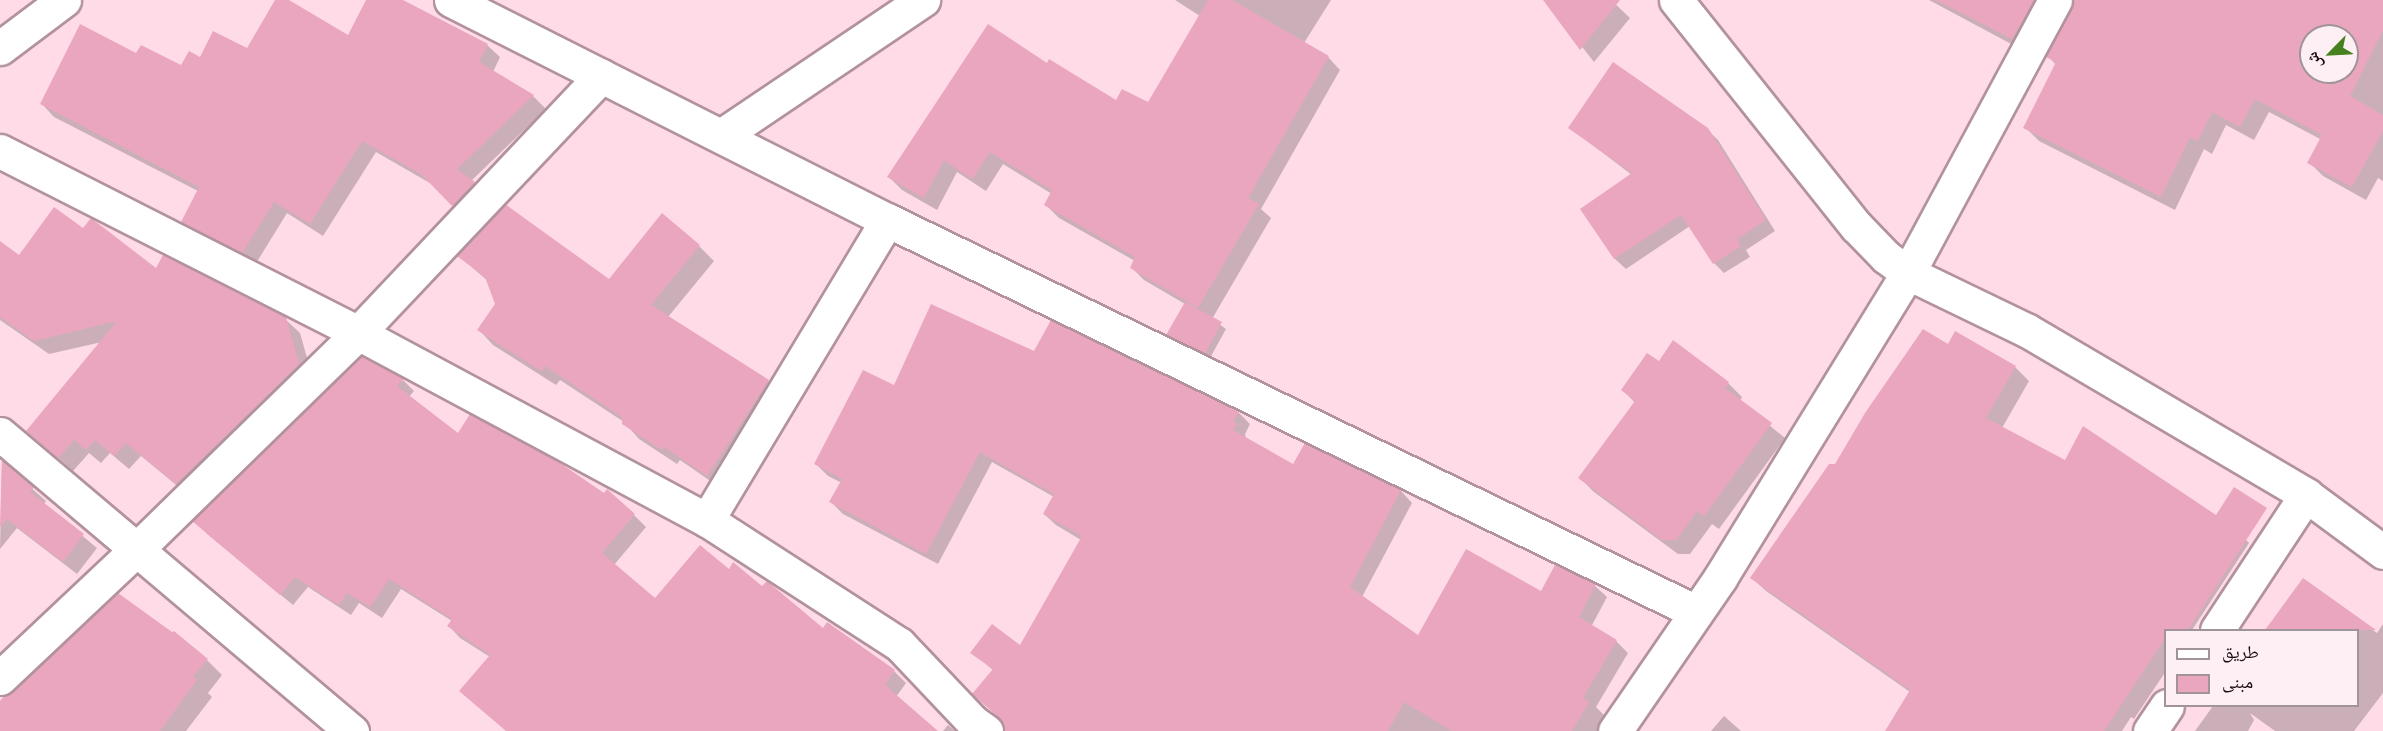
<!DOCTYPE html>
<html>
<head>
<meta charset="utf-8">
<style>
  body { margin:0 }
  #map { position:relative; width:2383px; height:731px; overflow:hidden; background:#fedbe7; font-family:"Fira Sans","Noto Naskh Arabic",sans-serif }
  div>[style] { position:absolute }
  .shadow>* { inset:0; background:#0003 }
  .building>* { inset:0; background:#eba6bf }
  .roads { filter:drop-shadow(2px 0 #b2929d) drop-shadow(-2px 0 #b2929d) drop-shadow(0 2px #b2929d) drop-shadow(0 -2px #b2929d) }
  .minor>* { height:33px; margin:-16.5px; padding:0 16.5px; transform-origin:16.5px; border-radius:16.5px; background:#fff }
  span { translate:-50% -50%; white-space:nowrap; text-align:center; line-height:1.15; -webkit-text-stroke:4.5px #fdeff3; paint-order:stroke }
  .legend { position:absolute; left:2164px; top:629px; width:195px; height:78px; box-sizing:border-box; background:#fdeff3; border:2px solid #a19498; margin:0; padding:8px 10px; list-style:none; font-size:18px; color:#180c10 }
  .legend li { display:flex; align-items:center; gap:12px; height:30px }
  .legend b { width:30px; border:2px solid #a19498 }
  .north { position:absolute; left:2299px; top:24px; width:60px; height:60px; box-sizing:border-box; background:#fdeff3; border:2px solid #a19498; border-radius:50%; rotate:246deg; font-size:16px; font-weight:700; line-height:24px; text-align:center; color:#180c10 }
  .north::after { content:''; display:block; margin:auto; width:21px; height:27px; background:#45811e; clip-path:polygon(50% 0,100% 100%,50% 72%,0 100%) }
</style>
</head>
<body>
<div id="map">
  <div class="shadow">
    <div style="clip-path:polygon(277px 0,286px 0,349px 38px,390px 0,399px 0,487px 45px,500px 57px,493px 72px,533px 96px,546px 109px,471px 181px,486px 196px,466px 218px,435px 186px,376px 152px,323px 236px,287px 213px,255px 265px,195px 234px,182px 221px,198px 191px,54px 117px,42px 104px,137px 55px,182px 67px,201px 59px,248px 50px)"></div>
    <div style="clip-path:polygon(1175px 0,1331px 0,1304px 43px,1328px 57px,1340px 70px,1261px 209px,1271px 218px,1212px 319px,1226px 329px,1210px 358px,1174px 340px,1168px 334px,1185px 304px,1144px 280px,1131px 267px,1135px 261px,1059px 218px,1046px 205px,1052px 194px,1003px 164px,986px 191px,957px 172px,937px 210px,902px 190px,889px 177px,1047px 65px,1116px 102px,1148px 104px,1200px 16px)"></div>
    <div style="clip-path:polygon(1545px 0,1611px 0,1630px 18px,1594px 62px)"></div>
    <div style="clip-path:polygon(1929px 0,2055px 0,2028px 53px)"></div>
    <div style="clip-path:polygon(evenodd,2107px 0,2383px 0,2383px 181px,2378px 178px,2366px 200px,2323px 176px,2309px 162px,2322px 140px,2269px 112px,2254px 140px,2226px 125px,2212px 154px,2204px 149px,2175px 210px,2039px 141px,2025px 127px,2056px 65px,2048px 56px,2107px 0,2311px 36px,2347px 36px,2347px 72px,2311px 72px,2311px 36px)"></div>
    <div style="clip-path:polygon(1570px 128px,1707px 129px,1718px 140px,1775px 231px,1746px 250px,1750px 257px,1724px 273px,1714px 263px,1690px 226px,1626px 269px,1615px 259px,1582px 209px,1632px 175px)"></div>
    <div style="clip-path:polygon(84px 230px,157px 270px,285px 319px,300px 333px,313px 379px,192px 498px,141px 456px,129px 469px,110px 453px,101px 463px,89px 453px,73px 471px,28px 431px,102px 342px,49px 354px,0 320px,0 243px,20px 257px)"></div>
    <div style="clip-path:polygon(699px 246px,714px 261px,668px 317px,768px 381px,782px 396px,722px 489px,680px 460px,677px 464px,639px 439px,624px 422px,560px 380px,556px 385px,493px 345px,479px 330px,496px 304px,489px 282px,459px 256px,609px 281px)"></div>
    <div style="clip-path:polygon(1051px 322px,1239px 413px,1250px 424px,1245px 434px,1246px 439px,1294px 466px,1305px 445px,1401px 491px,1412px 503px,1362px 597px,1418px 637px,1542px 594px,1595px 586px,1607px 597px,1591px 627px,1616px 641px,1628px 653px,1596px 707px,1609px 720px,1603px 731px,1006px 731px,1005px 723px,974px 694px,994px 671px,972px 652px,1021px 647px,1081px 540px,1056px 525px,1044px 514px,1054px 497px,992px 462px,938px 564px,843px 514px,831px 502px,842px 483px,828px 476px,816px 464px,895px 387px,1035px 352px)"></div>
    <div style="clip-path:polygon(1956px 333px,2015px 367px,2029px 381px,2002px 428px,2066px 463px,2236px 529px,2249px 543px,2192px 630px,2166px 630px,2166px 671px,2134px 719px,2131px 717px,2122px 731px,1898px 731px,1910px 692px,1766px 591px,1752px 578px,1836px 465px,1949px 346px)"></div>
    <div style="clip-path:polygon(1674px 343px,1728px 383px,1742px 397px,1740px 401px,1785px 438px,1719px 529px,1712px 524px,1690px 554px,1678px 554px,1594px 492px,1580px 478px,1635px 403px,1623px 390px,1659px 363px)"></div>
    <div style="clip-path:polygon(403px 380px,414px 391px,409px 397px,459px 435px,605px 495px,607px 491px,634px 515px,646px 527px,614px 565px,655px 600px,729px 571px,762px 589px,823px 631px,827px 624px,894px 671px,906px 683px,896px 697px,936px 731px,506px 731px,490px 657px,460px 638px,449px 626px,452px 621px,401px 589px,382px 618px,359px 603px,351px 615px,308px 587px,293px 605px,206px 533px)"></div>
    <div style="clip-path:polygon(2px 462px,46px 501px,44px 504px,97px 548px,77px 574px,17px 528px,0 549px)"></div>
    <div style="clip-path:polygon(2303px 580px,2377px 633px,2383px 624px,2383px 693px,2354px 731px,2275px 731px,2250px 713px,2254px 720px,2248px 731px,2195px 731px,2213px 706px,2358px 706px,2358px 630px,2267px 630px)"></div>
    <div style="clip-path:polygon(207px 660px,222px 675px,208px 693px,212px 697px,186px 731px,0 731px,0 704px)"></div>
    <div style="clip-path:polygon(1724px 716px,1741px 731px,1711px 731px)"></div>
    <div style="clip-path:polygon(948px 725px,955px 731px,943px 731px)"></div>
  </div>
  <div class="building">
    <div style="clip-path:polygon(275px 0,289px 0,348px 35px,366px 0,403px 0,488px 44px,479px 62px,534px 95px,457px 169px,475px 182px,452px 206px,421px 174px,362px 141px,310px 224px,274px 202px,242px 253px,181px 222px,199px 187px,40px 104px,80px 24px,136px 53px,141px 45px,181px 65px,189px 51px,200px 57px,213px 31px,247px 48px)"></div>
    <div style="clip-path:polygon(1208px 0,1232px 0,1329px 56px,1248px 198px,1259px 204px,1198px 308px,1130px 268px,1135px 257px,1044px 205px,1052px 190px,990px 152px,972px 179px,944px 160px,924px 198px,887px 177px,988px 24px,1047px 63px,1049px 59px,1116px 100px,1122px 89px,1148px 102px)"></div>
    <div style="clip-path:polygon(1543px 0,1620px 0,1580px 50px)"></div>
    <div style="clip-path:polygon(1936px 0,2034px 0,2012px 39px)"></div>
    <div style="clip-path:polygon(evenodd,2074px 0,2383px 0,2383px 30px,2350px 96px,2383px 115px,2383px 131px,2352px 187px,2307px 163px,2322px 135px,2255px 99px,2240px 127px,2212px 112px,2198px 141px,2190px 137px,2161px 197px,2023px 128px,2056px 62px,2046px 57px,2074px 0,2311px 36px,2347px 36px,2347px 72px,2311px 72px,2311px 36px)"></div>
    <div style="clip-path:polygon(1613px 62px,1708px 128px,1766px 220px,1737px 239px,1741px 246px,1713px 264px,1681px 215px,1614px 259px,1580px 209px,1632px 173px,1568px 128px)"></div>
    <div style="clip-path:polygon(505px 204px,609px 279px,662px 213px,700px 245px,651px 305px,769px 380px,707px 476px,664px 447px,662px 450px,622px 424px,622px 417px,545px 366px,541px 371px,477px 330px,495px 304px,485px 277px,457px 256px)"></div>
    <div style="clip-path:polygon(54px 207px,83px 228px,91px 218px,156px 268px,163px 255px,286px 317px,299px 364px,176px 484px,126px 443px,114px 456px,95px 440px,86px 450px,74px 440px,58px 458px,26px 431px,117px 321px,34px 341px,0 317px,0 241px,19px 255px)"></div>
    <div style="clip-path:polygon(1185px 302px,1222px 322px,1205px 353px,1166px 335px)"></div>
    <div style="clip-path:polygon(931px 304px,1034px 351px,1051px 320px,1239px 412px,1233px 422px,1237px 424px,1233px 430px,1293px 464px,1305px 443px,1401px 490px,1350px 587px,1418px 635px,1466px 549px,1541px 591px,1555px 565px,1596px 584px,1579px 617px,1617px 640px,1583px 698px,1589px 702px,1572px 731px,1452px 731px,1404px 702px,1388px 731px,1004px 731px,997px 716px,972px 694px,993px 669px,970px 653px,992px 624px,1020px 645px,1082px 536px,1043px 514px,1054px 494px,980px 452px,926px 554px,829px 502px,842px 479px,814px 464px,863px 370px,894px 385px)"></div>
    <div style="clip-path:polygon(1923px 329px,1948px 344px,1955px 331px,2016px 366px,1986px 418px,2065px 460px,2083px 426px,2216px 515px,2234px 487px,2267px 508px,2188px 630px,2166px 630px,2166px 637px,2104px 731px,1885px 731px,1910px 690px,1750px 578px,1829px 464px,1835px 464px,1865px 413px)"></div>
    <div style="clip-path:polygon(1673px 340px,1729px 382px,1725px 388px,1772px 423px,1704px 516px,1697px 511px,1676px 540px,1662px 540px,1578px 478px,1635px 401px,1621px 390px,1647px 353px,1659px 361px)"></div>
    <div style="clip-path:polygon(361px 356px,404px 379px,397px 386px,458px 433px,470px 414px,557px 461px,604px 493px,607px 489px,635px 514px,602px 553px,655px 598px,700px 545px,729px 569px,733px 562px,762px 586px,767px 581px,823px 628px,827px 622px,895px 670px,885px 685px,938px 731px,506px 731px,459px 691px,490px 655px,447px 626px,452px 619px,389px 579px,370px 607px,347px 593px,339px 605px,295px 577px,280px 595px,192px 521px)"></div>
    <div style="clip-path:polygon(2px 460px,34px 487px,30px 492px,84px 534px,63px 562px,7px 519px,0 527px)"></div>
    <div style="clip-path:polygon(2303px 578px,2376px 630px,2265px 630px)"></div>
    <div style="clip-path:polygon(118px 593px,172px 632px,174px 631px,208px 659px,193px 677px,197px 680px,160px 731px,0 731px,0 701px,4px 696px,13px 692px)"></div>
  </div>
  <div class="roads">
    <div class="minor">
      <div style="left:451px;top:0;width:488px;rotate:26.8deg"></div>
      <div style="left:887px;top:220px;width:899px;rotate:25.85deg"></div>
      <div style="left:1676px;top:0;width:289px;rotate:51.5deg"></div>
      <div style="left:1856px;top:226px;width:43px;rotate:45.9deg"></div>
      <div style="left:1886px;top:257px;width:27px;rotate:36deg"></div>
      <div style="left:1908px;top:273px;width:133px;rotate:25.8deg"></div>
      <div style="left:2028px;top:331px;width:323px;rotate:30.5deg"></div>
      <div style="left:2306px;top:495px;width:96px;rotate:36.5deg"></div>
      <div style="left:0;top:48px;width:80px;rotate:-36.9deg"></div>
      <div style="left:721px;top:136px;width:244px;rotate:-34deg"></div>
      <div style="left:0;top:151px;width:402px;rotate:26.9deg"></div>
      <div style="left:358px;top:333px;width:396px;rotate:28.2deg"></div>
      <div style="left:707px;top:520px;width:229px;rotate:32.9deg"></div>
      <div style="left:899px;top:644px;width:108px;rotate:46.5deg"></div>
      <div style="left:973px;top:722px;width:16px;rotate:35deg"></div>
      <div style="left:0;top:434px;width:461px;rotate:40.2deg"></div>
      <div style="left:707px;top:520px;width:350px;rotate:-59deg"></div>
      <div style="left:2217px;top:630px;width:162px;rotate:-56.6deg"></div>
      <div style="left:0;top:678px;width:187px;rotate:-43.3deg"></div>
      <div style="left:136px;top:550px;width:310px;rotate:-44.3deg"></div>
      <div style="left:358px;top:333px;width:354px;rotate:-46.6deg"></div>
      <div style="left:1615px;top:731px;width:186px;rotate:-55.5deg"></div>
      <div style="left:1720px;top:578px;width:358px;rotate:-58.4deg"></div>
      <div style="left:1908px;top:273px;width:310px;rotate:-61.7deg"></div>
      <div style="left:2150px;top:731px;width:30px;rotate:-56deg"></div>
    </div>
  </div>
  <ul class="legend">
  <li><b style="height:8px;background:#fff"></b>طريق</li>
  <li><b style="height:16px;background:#eba6bf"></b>مبنى</li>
  </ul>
  <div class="north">ش</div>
</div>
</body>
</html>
